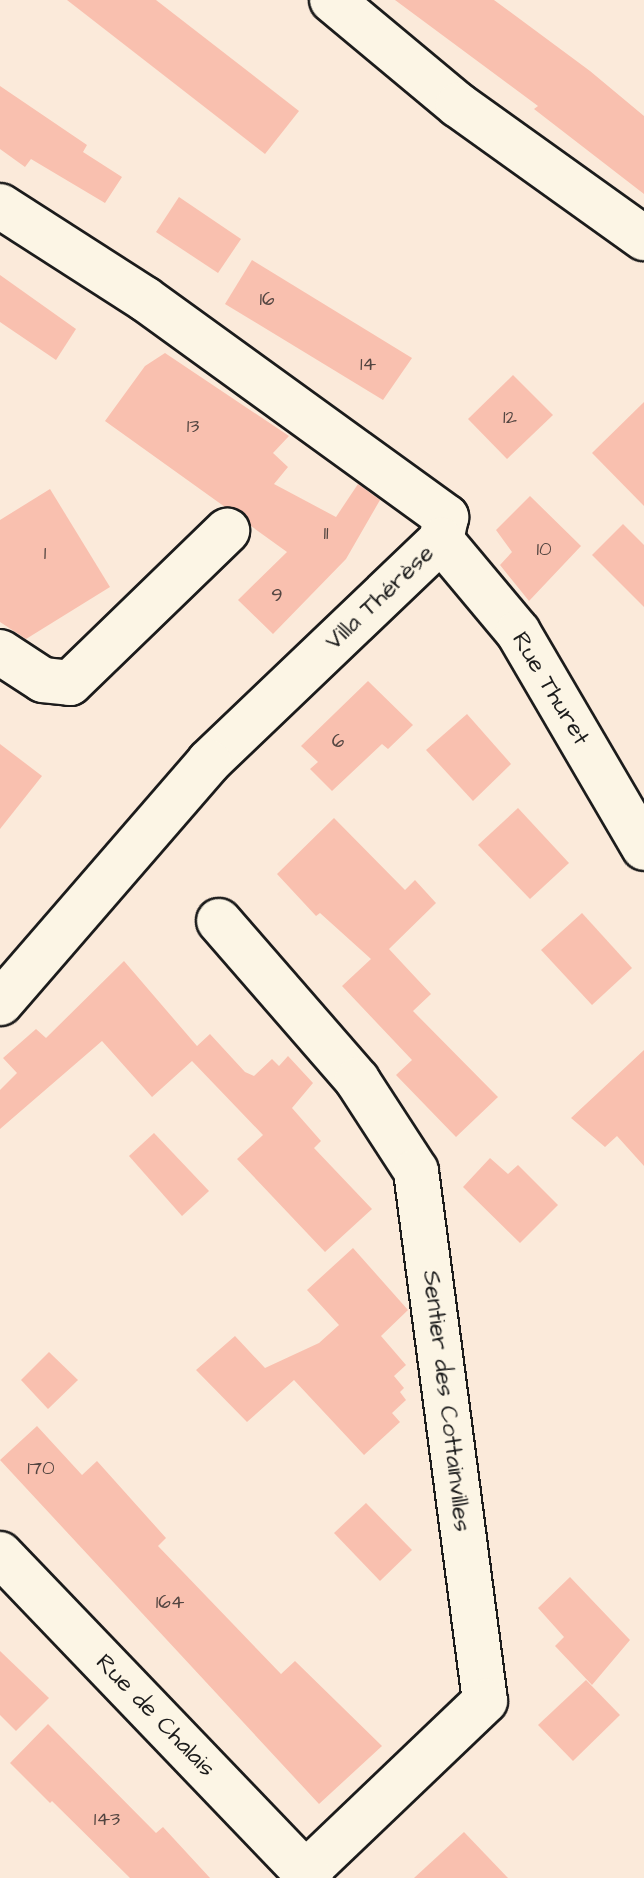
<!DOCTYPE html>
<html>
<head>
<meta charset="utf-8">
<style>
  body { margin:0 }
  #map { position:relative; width:644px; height:1878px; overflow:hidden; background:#fbeada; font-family:"Architects Daughter",sans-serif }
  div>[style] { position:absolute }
  .building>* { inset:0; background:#f9c0af }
  .roads { filter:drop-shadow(2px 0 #1c1c1c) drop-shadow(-2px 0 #1c1c1c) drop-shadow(0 2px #1c1c1c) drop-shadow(0 -2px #1c1c1c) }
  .street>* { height:44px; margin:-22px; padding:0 22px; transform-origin:22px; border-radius:22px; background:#fcf5e5 }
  span { translate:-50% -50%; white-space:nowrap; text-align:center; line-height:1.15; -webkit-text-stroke:6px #fcf5e5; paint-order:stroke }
  .number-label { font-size:20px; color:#534541 }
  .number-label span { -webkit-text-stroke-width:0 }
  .street-label { font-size:24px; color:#1c1c1c }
</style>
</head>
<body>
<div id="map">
  <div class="building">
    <div style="clip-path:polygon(67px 0,156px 0,299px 111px,265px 154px)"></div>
    <div style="clip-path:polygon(395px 0,494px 0,590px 71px,644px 116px,644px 194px,534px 109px,538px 106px)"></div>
    <div style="clip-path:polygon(0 86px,87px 145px,83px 152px,122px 177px,105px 203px,31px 159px,25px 167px,0 149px)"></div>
    <div style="clip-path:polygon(179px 197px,241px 239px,218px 273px,156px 232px)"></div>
    <div style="clip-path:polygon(252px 260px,412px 358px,383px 400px,225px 304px)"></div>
    <div style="clip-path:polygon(0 275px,76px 329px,56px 360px,0 322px)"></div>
    <div style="clip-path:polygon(165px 353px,289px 436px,273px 453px,288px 467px,274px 484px,336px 517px,358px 484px,380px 500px,346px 559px,273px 634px,238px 600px,287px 552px,251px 526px,244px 513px,225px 507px,105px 421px,145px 366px)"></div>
    <div style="clip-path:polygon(513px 375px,553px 415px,507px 459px,468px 419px)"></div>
    <div style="clip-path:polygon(644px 402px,644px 506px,592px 453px)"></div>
    <div style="clip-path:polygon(50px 489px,110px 587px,26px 639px,0 622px,0 520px)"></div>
    <div style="clip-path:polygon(530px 496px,581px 546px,529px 601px,500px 565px,512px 552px,496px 530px)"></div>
    <div style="clip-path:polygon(623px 524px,644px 545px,644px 607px,592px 555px)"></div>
    <div style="clip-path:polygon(368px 681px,413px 725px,388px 749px,382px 744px,332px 791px,310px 769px,318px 762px,301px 746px)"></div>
    <div style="clip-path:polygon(467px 714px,511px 764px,473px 801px,426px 750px)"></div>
    <div style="clip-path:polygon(0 744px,42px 776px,0 829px)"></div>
    <div style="clip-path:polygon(518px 808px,569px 863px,530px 899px,478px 845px)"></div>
    <div style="clip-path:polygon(334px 818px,405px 890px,415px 880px,436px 903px,389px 949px,431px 994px,413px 1011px,498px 1097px,456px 1137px,396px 1075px,412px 1060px,342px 986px,371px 959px,320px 913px,316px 916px,277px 874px)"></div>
    <div style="clip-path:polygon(582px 913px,632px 968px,592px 1005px,541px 950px)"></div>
    <div style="clip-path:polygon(124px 961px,197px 1046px,210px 1034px,245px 1072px,254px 1076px,272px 1059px,279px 1066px,288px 1056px,313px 1083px,292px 1108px,321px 1141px,314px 1148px,372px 1209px,325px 1252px,237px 1159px,263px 1135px,192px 1061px,152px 1097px,102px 1041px,0 1129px,0 1090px,17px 1073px,3px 1058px,36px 1029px,46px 1038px)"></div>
    <div style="clip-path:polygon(644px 1050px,644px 1166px,617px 1136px,605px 1147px,571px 1118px)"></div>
    <div style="clip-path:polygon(154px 1133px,209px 1191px,182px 1216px,129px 1156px)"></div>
    <div style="clip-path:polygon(490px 1158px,508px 1174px,518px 1165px,558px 1205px,520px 1243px,463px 1187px)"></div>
    <div style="clip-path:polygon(353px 1248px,408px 1310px,381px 1336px,406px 1365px,394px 1376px,404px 1388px,400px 1392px,406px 1400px,392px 1413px,400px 1422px,364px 1455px,294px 1380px,247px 1422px,196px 1370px,235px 1336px,265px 1368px,319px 1343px,339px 1325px,307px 1290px)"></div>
    <div style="clip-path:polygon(49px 1352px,78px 1380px,48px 1409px,21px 1380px)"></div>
    <div style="clip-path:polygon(37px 1426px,82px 1475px,97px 1461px,166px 1538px,158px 1546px,281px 1674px,295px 1661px,382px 1746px,319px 1804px,0 1460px)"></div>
    <div style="clip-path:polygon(366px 1503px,412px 1550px,380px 1581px,334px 1533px)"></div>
    <div style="clip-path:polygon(570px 1577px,630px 1640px,592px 1685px,555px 1646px,564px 1637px,538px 1608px)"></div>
    <div style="clip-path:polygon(0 1651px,49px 1698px,16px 1731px,0 1715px)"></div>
    <div style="clip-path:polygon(586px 1680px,620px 1715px,573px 1761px,538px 1725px)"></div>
    <div style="clip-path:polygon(48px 1724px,156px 1833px,163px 1827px,210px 1878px,130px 1878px,52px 1801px,50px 1803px,10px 1763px)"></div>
    <div style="clip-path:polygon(464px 1832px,508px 1878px,414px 1878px)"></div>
  </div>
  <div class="roads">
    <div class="street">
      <div style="left:332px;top:0;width:164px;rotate:39.8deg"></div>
      <div style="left:458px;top:105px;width:229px;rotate:35.6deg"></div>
      <div style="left:0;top:206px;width:172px;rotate:32.7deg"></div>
      <div style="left:145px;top:299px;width:372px;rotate:35.9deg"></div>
      <div style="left:446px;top:517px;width:24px;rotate:102deg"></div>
      <div style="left:441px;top:540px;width:321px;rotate:136.3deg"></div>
      <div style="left:209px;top:762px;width:319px;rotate:130.9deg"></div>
      <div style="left:441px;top:540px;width:120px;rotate:50.1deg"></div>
      <div style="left:518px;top:632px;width:250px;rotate:59.7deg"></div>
      <div style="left:0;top:652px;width:51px;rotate:33.1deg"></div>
      <div style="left:43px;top:680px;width:27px;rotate:6deg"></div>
      <div style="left:70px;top:683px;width:219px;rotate:-44.1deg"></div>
      <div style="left:219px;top:921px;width:211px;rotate:49deg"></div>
      <div style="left:357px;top:1080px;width:108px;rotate:57deg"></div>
      <div style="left:416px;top:1171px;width:534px;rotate:82.58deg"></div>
      <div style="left:485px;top:1701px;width:248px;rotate:136.3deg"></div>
      <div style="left:0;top:1554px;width:449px;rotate:46.2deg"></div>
    </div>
  </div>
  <div class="number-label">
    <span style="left:267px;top:299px">16</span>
    <span style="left:368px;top:364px">14</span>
    <span style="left:510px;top:417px">12</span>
    <span style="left:193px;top:426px">13</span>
    <span style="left:326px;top:533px">11</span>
    <span style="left:544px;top:549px">10</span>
    <span style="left:45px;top:553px">1</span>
    <span style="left:277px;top:595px">9</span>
    <span style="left:338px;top:741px">6</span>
    <span style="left:41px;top:1468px">170</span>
    <span style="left:170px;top:1602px">164</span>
    <span style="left:107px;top:1819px">143</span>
  </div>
  <div class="street-label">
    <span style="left:380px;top:598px;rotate:-44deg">Villa Thérèse</span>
    <span style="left:550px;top:689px;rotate:59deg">Rue Thuret</span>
    <span style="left:446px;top:1401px;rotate:83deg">Sentier des Cottainvilles</span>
    <span style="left:155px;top:1716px;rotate:46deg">Rue de Chalais</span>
  </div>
</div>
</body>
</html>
